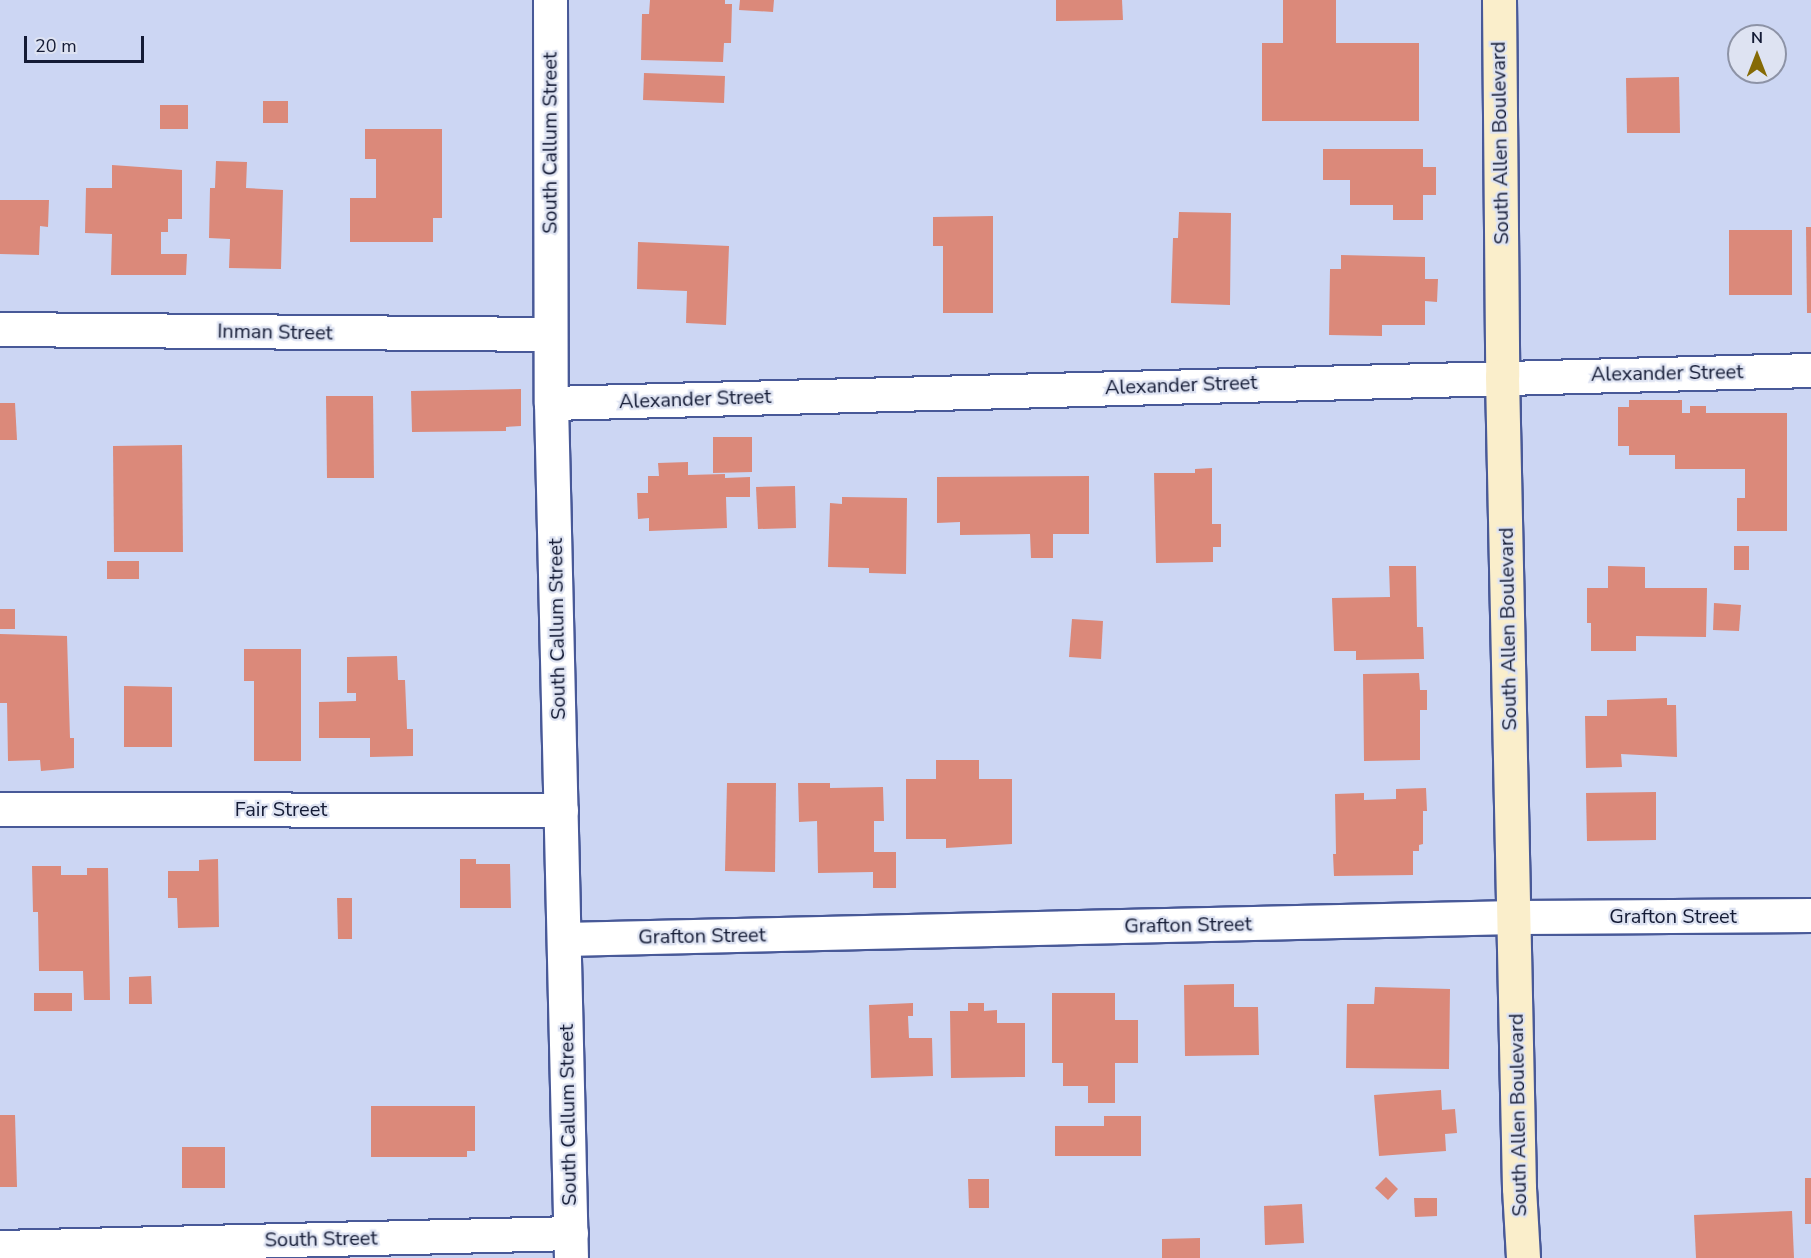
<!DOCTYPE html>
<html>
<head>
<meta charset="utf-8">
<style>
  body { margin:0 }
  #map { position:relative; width:1811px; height:1258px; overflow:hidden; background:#ccd6f3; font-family:"Nunito Sans",sans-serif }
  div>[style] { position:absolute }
  .building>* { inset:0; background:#db897a }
  .roads { filter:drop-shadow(2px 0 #485998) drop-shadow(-2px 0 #485998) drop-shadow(0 2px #485998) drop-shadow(0 -2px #485998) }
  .street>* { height:33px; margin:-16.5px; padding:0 16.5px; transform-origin:16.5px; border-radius:16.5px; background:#fff }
  .secondary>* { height:33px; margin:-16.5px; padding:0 16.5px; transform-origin:16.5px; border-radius:16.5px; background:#faeecb }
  span { translate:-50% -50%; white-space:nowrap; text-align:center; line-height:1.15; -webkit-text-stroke:4.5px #dee3f2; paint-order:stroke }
  .street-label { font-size:20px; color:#141b35 }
  .north { position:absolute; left:1727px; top:24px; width:60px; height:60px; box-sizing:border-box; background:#dee3f2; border:2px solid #8d93a6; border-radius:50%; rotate:0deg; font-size:16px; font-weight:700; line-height:24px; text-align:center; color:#141b35 }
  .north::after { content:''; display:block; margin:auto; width:21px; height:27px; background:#856a05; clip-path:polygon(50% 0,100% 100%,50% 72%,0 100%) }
  .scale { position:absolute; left:24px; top:36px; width:120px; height:27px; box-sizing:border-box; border:3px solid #141b35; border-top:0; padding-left:8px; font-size:18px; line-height:21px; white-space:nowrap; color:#141b35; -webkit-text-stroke:4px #dee3f2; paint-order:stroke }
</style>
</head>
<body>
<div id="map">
  <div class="building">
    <div style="clip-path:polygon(650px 0,725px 0,725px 4px,732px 4px,731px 43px,724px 43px,723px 62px,641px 60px,642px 14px,649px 14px)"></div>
    <div style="clip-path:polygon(740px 0,774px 0,773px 12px,739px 10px)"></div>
    <div style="clip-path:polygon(1056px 0,1122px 0,1123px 20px,1056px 21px)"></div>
    <div style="clip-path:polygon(1283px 0,1336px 0,1336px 43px,1419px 43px,1419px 121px,1262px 121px,1262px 43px,1283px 43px)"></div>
    <div style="clip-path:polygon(644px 73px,725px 76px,724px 103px,643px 100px)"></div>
    <div style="clip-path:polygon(1679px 77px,1680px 133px,1627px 133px,1626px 78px)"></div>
    <div style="clip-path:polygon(263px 101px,288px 101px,288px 123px,263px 123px)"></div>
    <div style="clip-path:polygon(160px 105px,188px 105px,188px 129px,160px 129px)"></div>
    <div style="clip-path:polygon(365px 129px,442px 129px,442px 218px,433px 218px,433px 242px,350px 242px,350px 198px,376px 198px,376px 159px,365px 159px)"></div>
    <div style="clip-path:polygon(1323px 149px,1423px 149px,1423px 167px,1436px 167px,1436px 195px,1423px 195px,1423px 220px,1393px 220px,1393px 205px,1350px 205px,1350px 180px,1323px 180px)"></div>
    <div style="clip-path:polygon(216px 161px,247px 162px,246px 188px,283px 190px,281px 269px,229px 268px,230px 239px,209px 238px,210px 188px,215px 188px)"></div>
    <div style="clip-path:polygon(112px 165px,182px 170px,182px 219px,168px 219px,168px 232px,161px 232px,161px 254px,187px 254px,186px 275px,111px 275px,112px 234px,85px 233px,86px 188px,112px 188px)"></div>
    <div style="clip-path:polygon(0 200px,49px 200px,48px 227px,40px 226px,39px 255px,0 254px)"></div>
    <div style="clip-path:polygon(1179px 212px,1231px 213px,1230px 305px,1171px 303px,1173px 238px,1178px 238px)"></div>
    <div style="clip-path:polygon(993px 216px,993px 313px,943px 313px,943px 246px,933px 246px,933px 217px)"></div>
    <div style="clip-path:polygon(1806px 227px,1811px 227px,1811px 313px,1807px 313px)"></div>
    <div style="clip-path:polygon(1729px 230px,1792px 230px,1792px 295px,1729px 295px)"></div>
    <div style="clip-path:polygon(638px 242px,729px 246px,726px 325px,686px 323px,687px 291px,637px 289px)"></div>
    <div style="clip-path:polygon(1341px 255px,1425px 257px,1425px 279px,1438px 279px,1437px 302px,1425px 301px,1425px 325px,1382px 325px,1382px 336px,1329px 335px,1330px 269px,1341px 269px)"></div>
    <div style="clip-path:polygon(521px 389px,521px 426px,506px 427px,506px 431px,412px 432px,411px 391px)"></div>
    <div style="clip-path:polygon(326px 396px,373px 396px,374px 478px,327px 478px)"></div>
    <div style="clip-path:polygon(1629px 400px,1682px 400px,1682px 413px,1690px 413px,1690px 406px,1706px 406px,1706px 413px,1787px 413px,1787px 531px,1737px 531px,1737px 498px,1745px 498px,1745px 469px,1675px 469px,1675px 455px,1629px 455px,1629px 446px,1618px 446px,1618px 407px,1629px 407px)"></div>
    <div style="clip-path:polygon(0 403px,15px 403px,17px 440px,0 440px)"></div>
    <div style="clip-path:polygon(713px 437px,752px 437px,752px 472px,713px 473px)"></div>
    <div style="clip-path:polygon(182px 445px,183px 552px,114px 552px,113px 446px)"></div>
    <div style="clip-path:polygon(688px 462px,688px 475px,725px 474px,725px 478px,750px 477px,750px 497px,726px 497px,727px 528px,649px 531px,649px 518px,638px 519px,637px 493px,648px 493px,648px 476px,659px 476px,658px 463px)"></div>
    <div style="clip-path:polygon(1212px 468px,1212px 524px,1221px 524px,1221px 547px,1213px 547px,1213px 562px,1156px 563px,1154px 473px,1195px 473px,1195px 469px)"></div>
    <div style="clip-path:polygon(1089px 476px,1089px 534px,1053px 534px,1053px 558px,1031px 558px,1030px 534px,960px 535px,960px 522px,937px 523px,937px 477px)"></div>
    <div style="clip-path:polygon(795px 486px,796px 528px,758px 529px,756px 487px)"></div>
    <div style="clip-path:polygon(842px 497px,907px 498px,906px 574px,869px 573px,869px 568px,828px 567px,830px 503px,842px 504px)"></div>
    <div style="clip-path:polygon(1734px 546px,1749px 546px,1749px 570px,1734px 570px)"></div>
    <div style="clip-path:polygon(107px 561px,139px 561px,139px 579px,107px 579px)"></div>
    <div style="clip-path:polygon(1389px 566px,1416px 566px,1417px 627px,1423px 627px,1424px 659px,1356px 660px,1356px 651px,1334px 651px,1332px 598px,1390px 597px)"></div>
    <div style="clip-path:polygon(1608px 566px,1645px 567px,1645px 588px,1707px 588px,1706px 637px,1636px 636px,1636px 651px,1591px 651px,1591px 623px,1587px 623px,1587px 588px,1608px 588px)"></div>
    <div style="clip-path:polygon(1714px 603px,1741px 605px,1739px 631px,1713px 630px)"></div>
    <div style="clip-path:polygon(0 609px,15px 609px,15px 629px,0 629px)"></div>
    <div style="clip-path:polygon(1072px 619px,1103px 621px,1101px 659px,1069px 657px)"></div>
    <div style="clip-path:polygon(0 634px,67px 636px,70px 738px,74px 738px,74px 768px,41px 771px,40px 760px,8px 761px,7px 703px,0 703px)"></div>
    <div style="clip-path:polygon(244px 649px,301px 649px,301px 761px,254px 761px,254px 681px,244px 681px)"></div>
    <div style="clip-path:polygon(397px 656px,398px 680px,405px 680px,407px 729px,413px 729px,413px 756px,370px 757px,370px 738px,319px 738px,319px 702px,356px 701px,356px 693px,347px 693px,347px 657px)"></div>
    <div style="clip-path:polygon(1419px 673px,1420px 690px,1427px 690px,1427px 710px,1420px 710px,1420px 760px,1364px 761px,1363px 674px)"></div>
    <div style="clip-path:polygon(124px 686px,172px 687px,172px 747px,124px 747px)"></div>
    <div style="clip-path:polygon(1667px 698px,1667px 705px,1676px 705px,1677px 757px,1621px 754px,1622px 767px,1586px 768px,1585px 716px,1607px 716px,1607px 700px)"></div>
    <div style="clip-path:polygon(936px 760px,979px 760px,979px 779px,1012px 779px,1012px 844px,946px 848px,946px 839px,906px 839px,906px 779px,936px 779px)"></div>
    <div style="clip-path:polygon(727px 783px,776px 783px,775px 872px,725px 871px)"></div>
    <div style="clip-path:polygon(798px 783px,830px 783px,830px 788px,883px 787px,884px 821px,874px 821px,874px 852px,896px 852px,896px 888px,873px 888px,873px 872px,818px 873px,817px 821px,799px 822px)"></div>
    <div style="clip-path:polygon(1426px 788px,1427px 811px,1423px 811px,1423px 844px,1419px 845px,1419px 851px,1413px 851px,1413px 875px,1334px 876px,1333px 854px,1336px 854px,1335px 794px,1364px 793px,1364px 800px,1396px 799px,1396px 789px)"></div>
    <div style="clip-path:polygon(1656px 792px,1656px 840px,1587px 841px,1586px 793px)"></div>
    <div style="clip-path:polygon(218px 859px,219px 927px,178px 928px,177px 898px,168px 898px,168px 871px,199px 871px,199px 860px)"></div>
    <div style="clip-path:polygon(460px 859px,476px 859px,476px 864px,510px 864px,511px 908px,460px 908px)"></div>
    <div style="clip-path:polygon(32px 866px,61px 866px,61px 875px,87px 875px,87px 868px,108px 868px,110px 1000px,84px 1000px,83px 971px,39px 971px,38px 912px,33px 912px)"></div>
    <div style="clip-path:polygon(337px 898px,352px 898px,352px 939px,338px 939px)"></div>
    <div style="clip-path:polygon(151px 976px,152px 1004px,129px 1004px,129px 977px)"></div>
    <div style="clip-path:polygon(1234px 984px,1234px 1007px,1258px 1007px,1259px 1055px,1185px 1056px,1184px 985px)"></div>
    <div style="clip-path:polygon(1375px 987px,1450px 989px,1449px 1069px,1346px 1068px,1347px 1004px,1374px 1004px)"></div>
    <div style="clip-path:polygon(34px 993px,72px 993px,72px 1011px,34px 1011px)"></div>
    <div style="clip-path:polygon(1052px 993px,1115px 993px,1115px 1020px,1138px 1020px,1138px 1063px,1115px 1063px,1115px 1103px,1088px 1103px,1088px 1086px,1063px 1086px,1063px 1063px,1052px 1063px)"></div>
    <div style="clip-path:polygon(913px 1003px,913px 1016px,908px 1016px,909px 1038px,932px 1038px,933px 1076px,871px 1078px,869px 1005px)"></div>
    <div style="clip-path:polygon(968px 1003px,984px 1003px,984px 1011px,997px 1010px,997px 1023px,1025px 1023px,1025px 1077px,951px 1078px,950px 1011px,968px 1011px)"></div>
    <div style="clip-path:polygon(1441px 1090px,1442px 1110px,1455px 1109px,1457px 1133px,1445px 1134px,1446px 1151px,1379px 1156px,1374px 1095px)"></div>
    <div style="clip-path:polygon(371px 1106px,475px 1106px,475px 1151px,467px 1151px,467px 1157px,371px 1157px)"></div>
    <div style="clip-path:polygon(0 1115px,15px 1115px,17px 1187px,0 1187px)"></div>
    <div style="clip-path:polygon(1104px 1116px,1141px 1116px,1141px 1156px,1055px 1156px,1055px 1126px,1104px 1126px)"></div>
    <div style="clip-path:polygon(182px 1147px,225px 1147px,225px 1188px,182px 1188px)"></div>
    <div style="clip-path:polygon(1386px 1177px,1398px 1189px,1388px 1200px,1375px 1188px)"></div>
    <div style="clip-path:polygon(1805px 1178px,1811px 1178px,1811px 1224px,1805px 1224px)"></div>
    <div style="clip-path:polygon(968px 1179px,989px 1179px,989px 1208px,969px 1208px)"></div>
    <div style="clip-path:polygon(1414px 1198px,1437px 1198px,1437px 1216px,1415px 1217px)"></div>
    <div style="clip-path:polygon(1302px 1204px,1304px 1243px,1265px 1245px,1264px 1206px)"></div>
    <div style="clip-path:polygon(1792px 1211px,1794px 1258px,1696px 1258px,1694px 1215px)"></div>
    <div style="clip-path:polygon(1200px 1238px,1200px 1258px,1162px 1258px,1162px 1239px)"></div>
  </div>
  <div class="roads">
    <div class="street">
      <div style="left:550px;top:0;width:403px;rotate:89.9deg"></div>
      <div style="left:551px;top:403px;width:855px;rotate:88.66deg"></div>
      <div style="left:0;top:329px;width:550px;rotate:0.52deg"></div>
      <div style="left:551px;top:403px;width:1260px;rotate:-1.5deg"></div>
      <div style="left:0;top:809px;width:561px;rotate:0.1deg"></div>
      <div style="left:564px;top:939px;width:951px;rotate:-1.33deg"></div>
      <div style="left:1515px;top:917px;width:296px;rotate:-0.4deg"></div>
      <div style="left:0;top:1247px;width:571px;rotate:-1.4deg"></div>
    </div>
    <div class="secondary">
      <div style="left:1499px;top:0;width:376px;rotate:89.5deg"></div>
      <div style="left:1502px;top:376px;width:812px;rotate:88.8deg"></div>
      <div style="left:1519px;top:1188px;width:70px;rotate:86.7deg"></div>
    </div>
  </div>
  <div class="street-label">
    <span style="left:550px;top:143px;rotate:-90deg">South Callum Street</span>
    <span style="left:1500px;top:143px;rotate:-91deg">South Allen Boulevard</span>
    <span style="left:275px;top:332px;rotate:1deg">Inman Street</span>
    <span style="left:1667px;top:373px;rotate:-1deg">Alexander Street</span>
    <span style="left:1181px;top:385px;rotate:-2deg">Alexander Street</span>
    <span style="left:695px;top:399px;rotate:-2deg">Alexander Street</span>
    <span style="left:557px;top:629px;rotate:-91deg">South Callum Street</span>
    <span style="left:1508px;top:629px;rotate:-91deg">South Allen Boulevard</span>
    <span style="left:281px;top:809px">Fair Street</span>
    <span style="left:1673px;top:916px">Grafton Street</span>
    <span style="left:1188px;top:925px;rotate:-1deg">Grafton Street</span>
    <span style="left:702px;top:936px;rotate:-1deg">Grafton Street</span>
    <span style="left:568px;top:1115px;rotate:-91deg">South Callum Street</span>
    <span style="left:1518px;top:1115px;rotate:-91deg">South Allen Boulevard</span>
    <span style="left:321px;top:1239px;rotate:-1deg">South Street</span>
  </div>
  <div class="north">N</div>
  <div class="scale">20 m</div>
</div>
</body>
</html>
